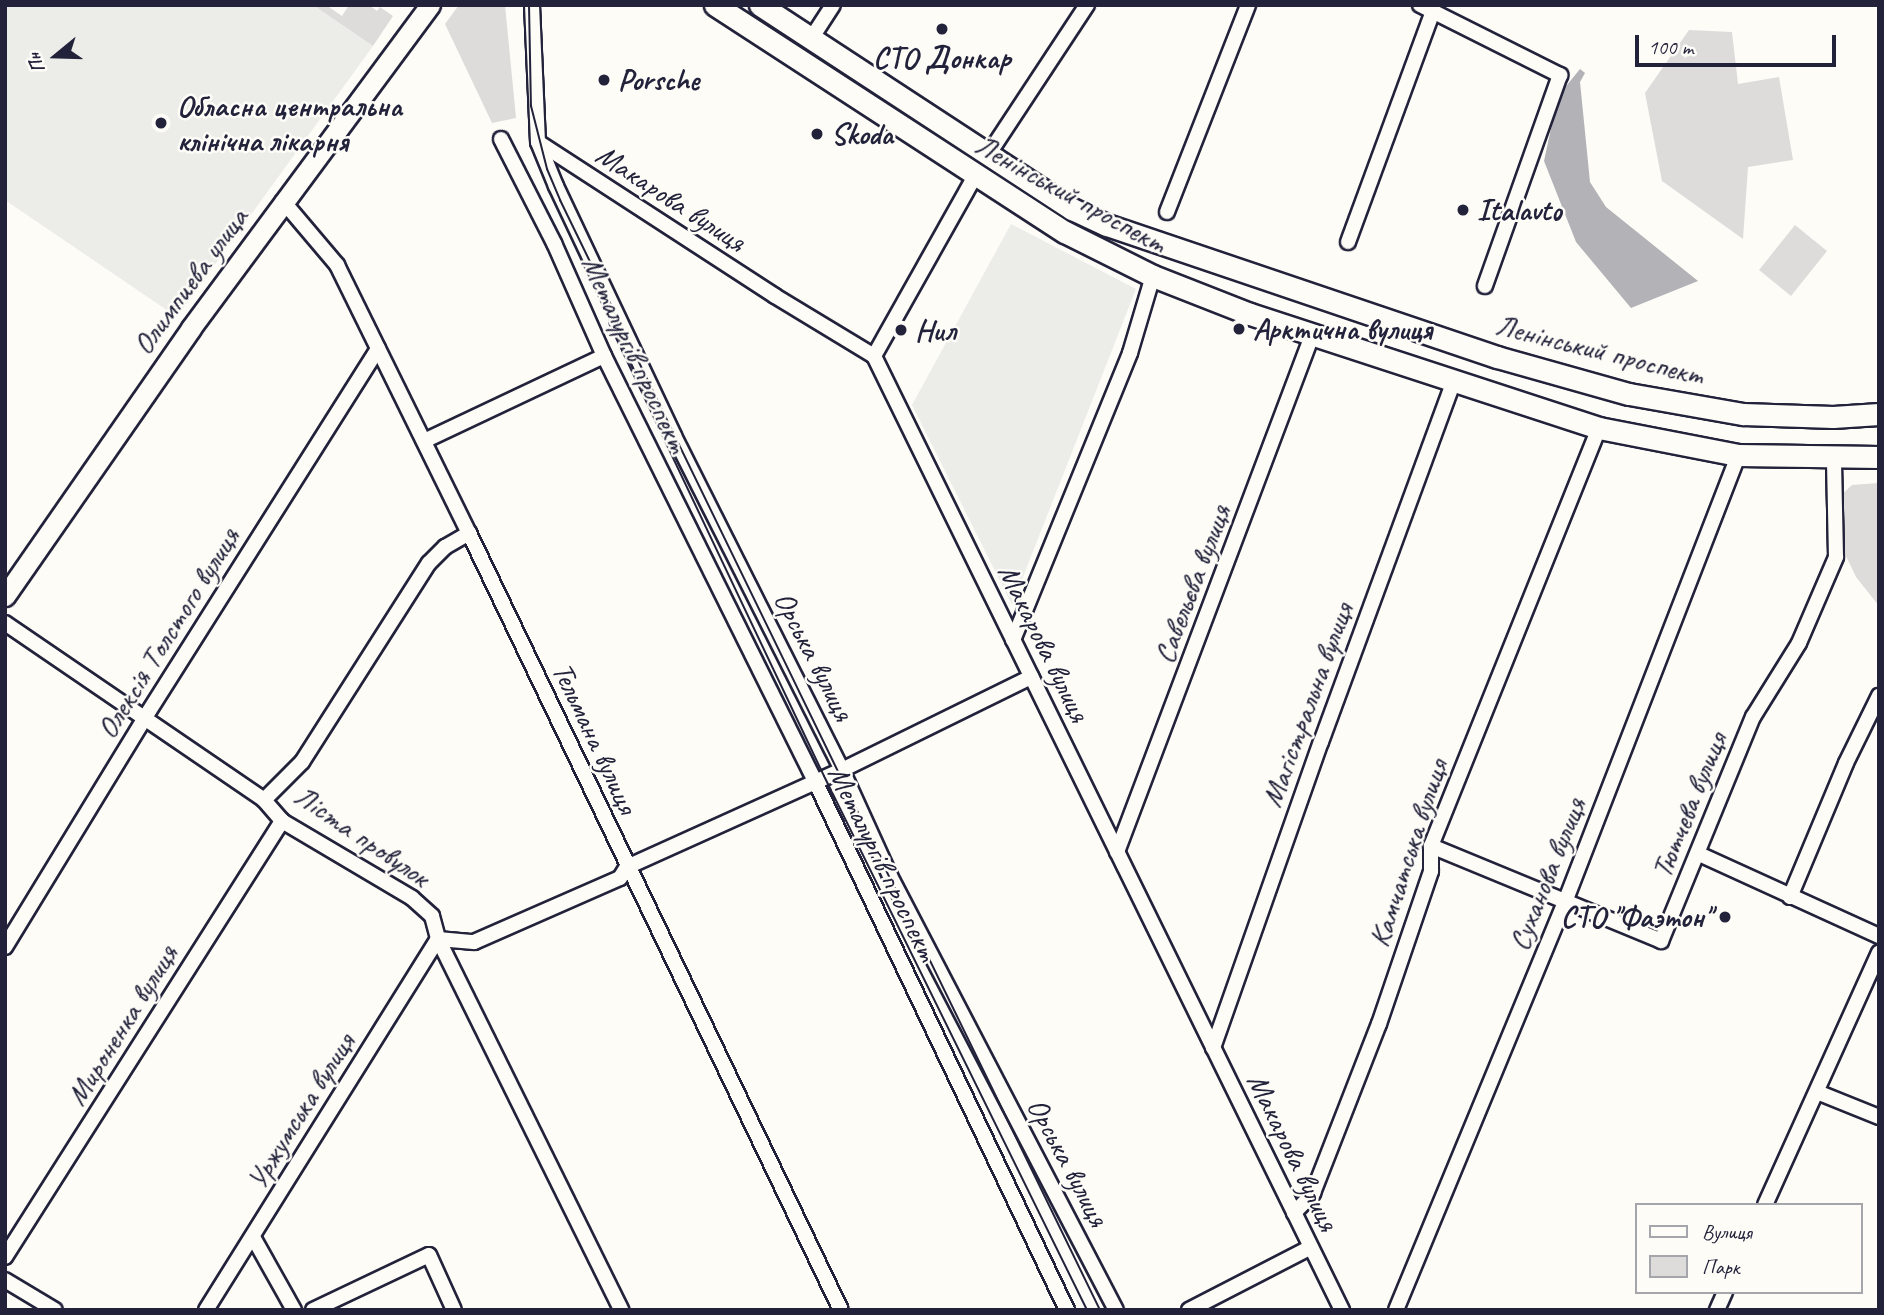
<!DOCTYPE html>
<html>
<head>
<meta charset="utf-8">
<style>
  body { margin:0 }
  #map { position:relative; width:1884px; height:1315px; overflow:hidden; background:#fdfcf7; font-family:Caveat,sans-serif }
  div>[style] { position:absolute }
  .built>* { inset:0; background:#ecece9 }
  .green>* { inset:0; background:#dddcdb }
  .water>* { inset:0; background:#b2b2b7 }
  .roads { filter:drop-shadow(2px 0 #22223b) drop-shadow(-2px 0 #22223b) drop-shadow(0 2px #22223b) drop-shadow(0 -2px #22223b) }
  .minor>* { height:14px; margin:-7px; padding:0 7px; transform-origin:7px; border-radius:7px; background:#fdfcf7 }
  .secondary>* { height:19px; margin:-9.5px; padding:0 9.5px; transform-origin:9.5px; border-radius:9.5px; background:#fdfcf7 }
  .primary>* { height:21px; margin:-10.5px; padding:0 10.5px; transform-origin:10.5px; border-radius:10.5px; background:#fdfcf7 }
  .tram>* { height:2px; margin:-1px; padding:0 1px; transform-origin:1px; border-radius:1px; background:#22223b }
  .dots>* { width:19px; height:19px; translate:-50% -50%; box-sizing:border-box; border:4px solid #fdfcf7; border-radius:50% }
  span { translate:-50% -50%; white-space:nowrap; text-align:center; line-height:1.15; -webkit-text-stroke:5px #fdfcf7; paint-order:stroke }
  .poi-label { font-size:30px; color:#22223b; font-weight:700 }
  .left { translate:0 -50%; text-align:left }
  .right { translate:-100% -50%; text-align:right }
  .street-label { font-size:30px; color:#22223b }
  .frame { position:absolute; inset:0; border:7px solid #22223b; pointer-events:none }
  .legend { position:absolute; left:1635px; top:1203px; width:228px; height:91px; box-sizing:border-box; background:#fdfcf7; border:2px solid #a5a5ac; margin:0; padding:9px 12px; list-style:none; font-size:21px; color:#22223b }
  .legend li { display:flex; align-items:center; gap:14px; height:35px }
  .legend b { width:35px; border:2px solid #a5a5ac }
  .north { position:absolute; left:21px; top:21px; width:70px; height:70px; -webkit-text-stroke:5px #fdfcf7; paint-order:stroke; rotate:251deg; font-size:19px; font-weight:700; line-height:28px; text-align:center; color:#22223b }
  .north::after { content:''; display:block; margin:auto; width:24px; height:32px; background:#22223b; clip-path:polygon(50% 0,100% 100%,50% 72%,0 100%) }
  .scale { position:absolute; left:1635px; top:35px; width:201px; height:32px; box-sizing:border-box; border:4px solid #22223b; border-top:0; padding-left:9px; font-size:21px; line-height:24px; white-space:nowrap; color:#22223b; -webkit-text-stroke:5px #fdfcf7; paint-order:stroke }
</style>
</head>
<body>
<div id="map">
  <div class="built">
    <div style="clip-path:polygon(5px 5px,313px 5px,373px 46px,177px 317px,5px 200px)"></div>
    <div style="clip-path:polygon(1011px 224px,1136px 289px,1012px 605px,912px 405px)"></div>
  </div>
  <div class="green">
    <div style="clip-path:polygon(313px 5px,326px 5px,342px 16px,349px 5px,369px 5px,377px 11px,380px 7px,393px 16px,373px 46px)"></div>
    <div style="clip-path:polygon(459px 5px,505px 5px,516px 118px,492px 123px,445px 24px)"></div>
    <div style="clip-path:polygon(1689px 30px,1732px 32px,1738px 84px,1779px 77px,1793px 160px,1748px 167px,1743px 239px,1662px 181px,1645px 93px)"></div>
    <div style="clip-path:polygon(1795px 225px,1827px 251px,1791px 296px,1759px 270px)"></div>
    <div style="clip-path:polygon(1879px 483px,1879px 606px,1856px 577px,1845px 554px,1841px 543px,1840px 496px,1852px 485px)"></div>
  </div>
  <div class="water">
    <div style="clip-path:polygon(1580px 69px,1585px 73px,1580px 82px,1590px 182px,1606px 207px,1698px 281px,1631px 308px,1576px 242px,1544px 161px,1558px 96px)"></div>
  </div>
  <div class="roads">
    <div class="minor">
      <div style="left:532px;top:5px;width:137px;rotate:87.5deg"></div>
      <div style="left:538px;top:142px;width:48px;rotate:67.8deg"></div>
      <div style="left:556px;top:186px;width:276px;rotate:64.7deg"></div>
      <div style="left:674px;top:436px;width:374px;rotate:63.3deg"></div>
      <div style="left:842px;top:770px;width:116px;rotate:65.6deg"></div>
      <div style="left:890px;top:876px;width:489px;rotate:62.5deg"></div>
      <div style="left:1420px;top:5px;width:157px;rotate:26.6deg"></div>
      <div style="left:1560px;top:75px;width:224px;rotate:109.6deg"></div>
      <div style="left:811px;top:39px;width:40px;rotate:-57.1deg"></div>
      <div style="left:501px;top:139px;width:117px;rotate:63deg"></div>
      <div style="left:554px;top:243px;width:124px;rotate:66.1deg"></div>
      <div style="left:604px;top:356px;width:474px;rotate:63.6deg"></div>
      <div style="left:815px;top:781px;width:586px;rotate:64.53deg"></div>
      <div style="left:538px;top:142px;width:283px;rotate:33deg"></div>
      <div style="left:775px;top:296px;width:116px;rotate:31.2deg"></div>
      <div style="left:874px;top:356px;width:1063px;rotate:63.87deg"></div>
      <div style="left:988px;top:155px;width:180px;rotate:-56.6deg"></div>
      <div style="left:283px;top:201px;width:84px;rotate:49.8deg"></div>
      <div style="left:337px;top:265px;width:299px;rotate:63.8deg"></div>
      <div style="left:469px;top:533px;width:861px;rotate:64.42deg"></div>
      <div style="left:1167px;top:212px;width:222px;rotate:-68.6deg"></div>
      <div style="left:1348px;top:242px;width:246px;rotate:-69.8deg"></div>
      <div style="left:874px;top:356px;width:206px;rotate:-60.7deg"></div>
      <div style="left:424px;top:441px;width:199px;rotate:-25.3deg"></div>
      <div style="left:5px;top:623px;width:314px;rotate:34.3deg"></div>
      <div style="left:264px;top:800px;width:28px;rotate:49deg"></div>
      <div style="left:282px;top:821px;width:151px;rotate:30.6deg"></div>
      <div style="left:412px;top:898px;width:27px;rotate:42deg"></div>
      <div style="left:432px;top:916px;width:24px;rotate:75deg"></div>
      <div style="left:438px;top:939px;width:414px;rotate:63.7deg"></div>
      <div style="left:1013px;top:640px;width:310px;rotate:-67.8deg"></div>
      <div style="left:1130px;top:353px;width:80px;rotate:-73.4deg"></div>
      <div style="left:264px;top:800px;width:54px;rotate:-45deg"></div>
      <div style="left:302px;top:762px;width:236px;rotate:-57.5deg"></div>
      <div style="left:429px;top:563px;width:23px;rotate:-45deg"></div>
      <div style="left:445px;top:547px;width:28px;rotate:-30deg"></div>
      <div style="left:1431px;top:846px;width:249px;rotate:22.4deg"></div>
      <div style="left:1661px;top:941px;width:242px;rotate:-67.7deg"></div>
      <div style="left:1753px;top:717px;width:87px;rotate:-58.1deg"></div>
      <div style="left:1799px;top:643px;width:94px;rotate:-66.7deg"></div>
      <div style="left:1836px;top:557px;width:98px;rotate:-91.2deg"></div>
      <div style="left:1117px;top:852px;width:555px;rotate:-69.31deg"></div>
      <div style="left:1699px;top:854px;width:198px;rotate:24.5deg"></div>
      <div style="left:1790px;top:897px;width:145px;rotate:-67.3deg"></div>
      <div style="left:1846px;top:763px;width:75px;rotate:-63.8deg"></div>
      <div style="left:5px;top:947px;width:267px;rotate:-58.6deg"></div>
      <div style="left:144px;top:719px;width:438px;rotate:-57.7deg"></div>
      <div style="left:1213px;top:1048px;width:324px;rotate:-70.6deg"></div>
      <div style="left:1321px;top:742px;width:385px;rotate:-69.8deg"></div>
      <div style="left:1817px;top:1092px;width:67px;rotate:22deg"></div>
      <div style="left:1765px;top:1205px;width:277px;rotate:-65.7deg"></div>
      <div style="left:1294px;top:1213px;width:28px;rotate:-46deg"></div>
      <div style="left:1313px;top:1193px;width:181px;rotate:-68.7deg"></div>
      <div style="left:1379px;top:1024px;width:162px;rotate:-71.2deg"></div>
      <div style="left:1431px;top:871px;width:25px;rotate:-90deg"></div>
      <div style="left:1431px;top:846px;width:450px;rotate:-68.1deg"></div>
      <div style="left:253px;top:1237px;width:84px;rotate:60.7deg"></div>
      <div style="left:5px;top:1257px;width:517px;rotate:-57.57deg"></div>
      <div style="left:5px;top:1280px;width:58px;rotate:31deg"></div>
      <div style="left:206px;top:1310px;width:438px;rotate:-58deg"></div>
      <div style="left:438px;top:939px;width:36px;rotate:5deg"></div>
      <div style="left:474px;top:942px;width:159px;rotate:-23.7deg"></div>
      <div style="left:620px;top:878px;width:13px;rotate:-58deg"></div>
      <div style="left:627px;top:867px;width:236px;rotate:-24.3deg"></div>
      <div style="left:842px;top:770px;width:211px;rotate:-26.2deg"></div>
      <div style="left:313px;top:1310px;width:128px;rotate:-25.4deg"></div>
      <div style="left:429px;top:1255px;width:60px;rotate:65.6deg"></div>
      <div style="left:1189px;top:1310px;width:137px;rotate:-27.3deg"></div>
      <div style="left:1396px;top:1310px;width:442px;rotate:-67.5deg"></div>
      <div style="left:1565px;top:902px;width:479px;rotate:-68.8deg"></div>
      <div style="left:1717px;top:1310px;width:20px;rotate:-66deg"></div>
    </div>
    <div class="secondary">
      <div style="left:5px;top:596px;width:326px;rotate:-55.2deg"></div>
      <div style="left:191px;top:328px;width:402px;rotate:-53.5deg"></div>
    </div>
    <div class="primary">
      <div style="left:715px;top:5px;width:417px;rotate:33deg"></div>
      <div style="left:1065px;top:232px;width:98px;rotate:26.6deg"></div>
      <div style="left:1153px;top:276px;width:104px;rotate:21.4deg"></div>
      <div style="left:1250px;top:314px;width:367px;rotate:18.1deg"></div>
      <div style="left:1599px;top:428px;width:142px;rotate:11deg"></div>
      <div style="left:1738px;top:455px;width:141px;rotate:0.8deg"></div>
      <div style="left:760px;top:5px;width:373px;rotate:33.2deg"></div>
      <div style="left:1072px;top:209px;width:38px;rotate:25deg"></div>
      <div style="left:1107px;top:225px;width:412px;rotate:18.7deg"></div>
      <div style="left:1497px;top:357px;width:137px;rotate:15.7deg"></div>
      <div style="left:1629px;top:394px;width:116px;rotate:10deg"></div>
      <div style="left:1743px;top:414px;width:90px;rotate:1.9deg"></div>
      <div style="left:1833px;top:417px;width:46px;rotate:-3.7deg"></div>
    </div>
  </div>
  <div class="tram">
    <div style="left:529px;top:5px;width:101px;rotate:88.9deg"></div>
    <div style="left:531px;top:106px;width:65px;rotate:75.7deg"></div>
    <div style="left:547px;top:169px;width:34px;rotate:67deg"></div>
    <div style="left:560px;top:200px;width:1234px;rotate:64.06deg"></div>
    <div style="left:609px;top:323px;width:501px;rotate:64.61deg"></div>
    <div style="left:824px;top:776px;width:595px;rotate:63.78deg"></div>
  </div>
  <div class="dots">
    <div style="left:942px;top:29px;background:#22223b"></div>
    <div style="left:604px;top:80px;background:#22223b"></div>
    <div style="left:161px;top:123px;background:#22223b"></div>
    <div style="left:817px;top:134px;background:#22223b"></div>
    <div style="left:1463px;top:210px;background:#22223b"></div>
    <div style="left:1239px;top:329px;background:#22223b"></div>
    <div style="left:901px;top:330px;background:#22223b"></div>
    <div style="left:1725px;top:917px;background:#22223b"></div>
  </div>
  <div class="poi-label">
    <span style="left:942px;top:58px">СТО Донкар</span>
    <span class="left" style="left:618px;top:80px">Porsche</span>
    <span class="left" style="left:177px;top:123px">Обласна центральна<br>клінічна лікарня</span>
    <span class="left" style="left:831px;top:134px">Skoda</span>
    <span class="left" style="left:1477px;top:210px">Italavto</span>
    <span class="left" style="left:1253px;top:329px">Арктична вулиця</span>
    <span class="left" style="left:915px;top:330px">Нил</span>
    <span class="right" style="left:1711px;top:917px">СТО "Фаэтон"</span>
  </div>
  <div class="street-label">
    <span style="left:1071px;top:194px;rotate:29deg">Ленінський проспект</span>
    <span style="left:671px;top:198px;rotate:33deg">Макарова вулиця</span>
    <span style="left:190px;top:281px;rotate:-54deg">Олимпиева улица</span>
    <span style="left:1600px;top:350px;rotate:14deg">Ленінський проспект</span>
    <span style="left:635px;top:354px;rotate:65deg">Металургів проспект</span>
    <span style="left:1192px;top:584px;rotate:-69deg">Савельєва вулиця</span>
    <span style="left:168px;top:633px;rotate:-58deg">Олексія Толстого вулиця</span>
    <span style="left:1044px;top:643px;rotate:64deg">Макарова вулиця</span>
    <span style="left:814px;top:656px;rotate:63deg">Орська вулиця</span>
    <span style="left:1307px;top:705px;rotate:-70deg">Магістральна вулиця</span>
    <span style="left:595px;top:738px;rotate:65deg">Тельмана вулиця</span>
    <span style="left:1689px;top:805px;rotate:-68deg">Тютчева вулиця</span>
    <span style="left:362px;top:836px;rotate:34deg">Ліста провулок</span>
    <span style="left:1408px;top:853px;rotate:-72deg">Камчатська вулиця</span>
    <span style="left:883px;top:863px;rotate:64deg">Металургів проспект</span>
    <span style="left:1547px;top:874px;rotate:-68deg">Суханова вулиця</span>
    <span style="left:122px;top:1025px;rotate:-58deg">Мироненка вулиця</span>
    <span style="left:300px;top:1111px;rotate:-58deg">Уржумська вулиця</span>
    <span style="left:1293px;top:1152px;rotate:64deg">Макарова вулиця</span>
    <span style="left:1068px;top:1162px;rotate:62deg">Орська вулиця</span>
  </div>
  <div class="frame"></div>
  <ul class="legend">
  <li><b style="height:9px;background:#fdfcf7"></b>Вулиця</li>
  <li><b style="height:19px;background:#dddcdb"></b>Парк</li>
  </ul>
  <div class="north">Пн</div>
  <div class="scale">100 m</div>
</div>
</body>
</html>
